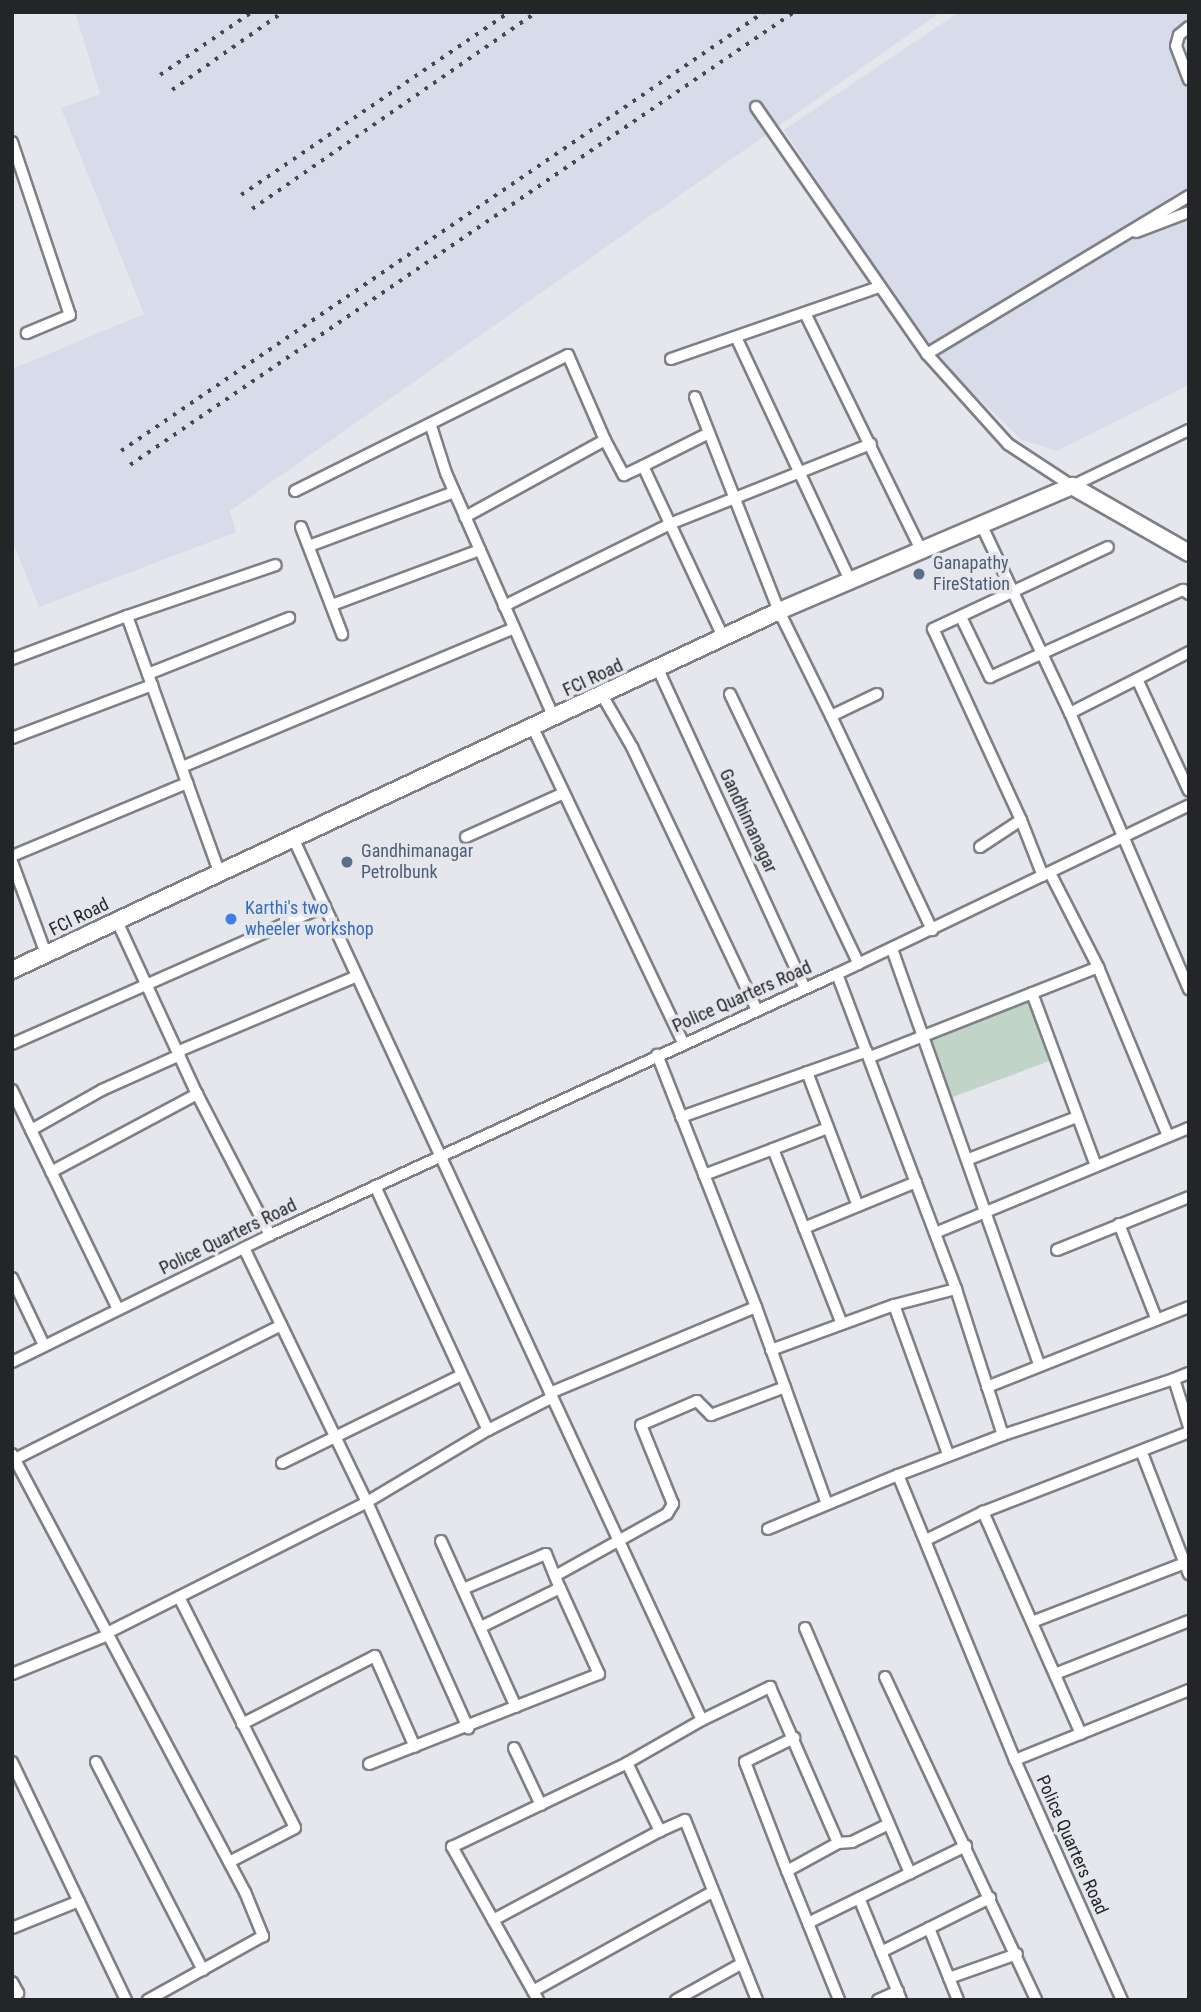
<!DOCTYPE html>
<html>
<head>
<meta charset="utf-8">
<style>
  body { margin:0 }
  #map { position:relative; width:1201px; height:2012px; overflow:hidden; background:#e5e7ed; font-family:"Roboto Condensed",sans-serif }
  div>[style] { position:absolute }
  .built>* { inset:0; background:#d8dcea }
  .green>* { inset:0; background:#c0d4c7 }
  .roads { filter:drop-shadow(2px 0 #7e8086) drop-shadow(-2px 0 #7e8086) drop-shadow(0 2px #7e8086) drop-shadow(0 -2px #7e8086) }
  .street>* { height:10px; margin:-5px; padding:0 5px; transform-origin:5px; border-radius:5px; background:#fff }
  .secondary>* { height:16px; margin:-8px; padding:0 8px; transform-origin:8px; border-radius:8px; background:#fff }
  .rail>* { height:3.5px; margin-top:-1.75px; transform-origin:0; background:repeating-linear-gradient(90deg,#47484b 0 3.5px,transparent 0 10.5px) }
  .dots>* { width:19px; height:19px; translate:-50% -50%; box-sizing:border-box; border:4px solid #e5e7ed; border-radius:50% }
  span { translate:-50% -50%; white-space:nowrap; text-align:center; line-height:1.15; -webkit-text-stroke:7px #e5e7ed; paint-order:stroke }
  .service-label { font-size:18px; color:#4e5e75 }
  .left { translate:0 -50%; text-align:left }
  .street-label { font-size:18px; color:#242527 }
  .shop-label { font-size:18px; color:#366cbe }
  .frame { position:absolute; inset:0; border:14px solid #242527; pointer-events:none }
</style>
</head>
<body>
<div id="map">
  <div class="built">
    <div style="clip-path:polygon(75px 12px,941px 12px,230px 511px,236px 532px,39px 607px,12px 540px,12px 369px,144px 314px,61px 108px,100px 94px)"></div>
    <div style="clip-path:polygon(959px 12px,1189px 12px,1189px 385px,1057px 451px,1022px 440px,949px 370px,879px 274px,784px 130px)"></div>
  </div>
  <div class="green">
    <div style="clip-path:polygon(1030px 997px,1052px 1060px,950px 1098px,929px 1037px)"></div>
  </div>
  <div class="roads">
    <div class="street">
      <div style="left:1189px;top:27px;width:13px;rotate:141deg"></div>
      <div style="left:1179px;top:35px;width:11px;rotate:105deg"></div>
      <div style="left:1176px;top:46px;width:36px;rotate:69deg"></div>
      <div style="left:756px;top:107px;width:300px;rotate:55.3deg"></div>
      <div style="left:927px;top:354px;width:121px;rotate:48deg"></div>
      <div style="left:1008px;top:444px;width:77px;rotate:33.3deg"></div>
      <div style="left:1072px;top:486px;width:130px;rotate:-25.6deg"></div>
      <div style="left:12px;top:142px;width:182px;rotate:71.5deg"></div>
      <div style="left:70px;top:315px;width:47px;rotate:157.3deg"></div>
      <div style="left:1136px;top:232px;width:57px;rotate:-20.7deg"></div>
      <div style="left:805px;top:313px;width:264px;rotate:63.9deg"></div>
      <div style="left:736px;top:337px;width:271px;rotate:64.9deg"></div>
      <div style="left:927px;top:354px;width:306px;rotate:-31.1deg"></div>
      <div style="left:671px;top:359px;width:220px;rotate:-19.1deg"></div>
      <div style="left:695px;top:397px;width:230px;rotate:68.6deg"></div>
      <div style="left:779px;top:611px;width:117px;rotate:63.7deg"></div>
      <div style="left:831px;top:716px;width:51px;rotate:-25.6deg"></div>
      <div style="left:431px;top:426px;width:49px;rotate:72.3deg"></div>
      <div style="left:446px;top:473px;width:268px;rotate:66.2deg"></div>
      <div style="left:707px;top:434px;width:72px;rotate:153.4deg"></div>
      <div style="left:643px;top:466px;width:191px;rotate:64.9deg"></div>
      <div style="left:605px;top:440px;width:40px;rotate:62deg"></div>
      <div style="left:624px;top:475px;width:21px;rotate:-25deg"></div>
      <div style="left:295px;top:491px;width:305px;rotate:-26.5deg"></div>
      <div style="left:568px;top:355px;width:93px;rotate:66.5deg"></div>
      <div style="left:605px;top:440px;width:160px;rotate:151.2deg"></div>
      <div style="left:981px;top:524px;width:209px;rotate:64.8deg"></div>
      <div style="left:1070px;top:713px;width:301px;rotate:66.7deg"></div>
      <div style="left:301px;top:527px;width:115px;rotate:69deg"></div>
      <div style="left:309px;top:546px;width:155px;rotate:-20.4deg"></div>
      <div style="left:332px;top:605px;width:158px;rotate:-20.4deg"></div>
      <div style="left:504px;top:606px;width:187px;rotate:-26.3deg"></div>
      <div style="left:672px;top:523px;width:214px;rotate:-21.7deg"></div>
      <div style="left:127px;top:616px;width:157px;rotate:-18.9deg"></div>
      <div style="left:961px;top:617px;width:67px;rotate:64.2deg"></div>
      <div style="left:990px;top:677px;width:212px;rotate:-24.3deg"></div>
      <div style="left:1183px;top:590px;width:7px;rotate:34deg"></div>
      <div style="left:12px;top:659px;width:123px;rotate:-20.5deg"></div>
      <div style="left:127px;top:616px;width:274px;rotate:70.2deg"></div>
      <div style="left:658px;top:669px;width:351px;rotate:65.3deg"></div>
      <div style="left:148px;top:674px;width:152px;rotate:-21.7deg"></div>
      <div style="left:1137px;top:679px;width:59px;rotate:-27.4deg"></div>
      <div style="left:730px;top:694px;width:299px;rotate:64.5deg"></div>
      <div style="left:602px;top:695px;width:60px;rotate:60deg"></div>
      <div style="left:632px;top:747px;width:291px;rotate:64.6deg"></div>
      <div style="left:1070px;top:713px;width:75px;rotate:-26.9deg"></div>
      <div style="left:1137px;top:679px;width:123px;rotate:65.1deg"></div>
      <div style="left:831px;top:716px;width:237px;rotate:64.7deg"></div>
      <div style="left:533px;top:728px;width:349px;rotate:64.5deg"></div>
      <div style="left:12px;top:738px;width:150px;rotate:-20.7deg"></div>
      <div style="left:182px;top:767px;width:360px;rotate:-22.7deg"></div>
      <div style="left:1021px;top:820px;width:60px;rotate:68.6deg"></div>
      <div style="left:466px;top:837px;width:107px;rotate:-24.2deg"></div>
      <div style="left:294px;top:840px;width:970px;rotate:65.13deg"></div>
      <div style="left:702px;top:1720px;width:86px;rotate:150.2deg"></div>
      <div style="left:627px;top:1763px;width:76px;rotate:64.1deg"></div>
      <div style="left:660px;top:1831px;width:27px;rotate:-24deg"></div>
      <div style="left:685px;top:1820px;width:194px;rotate:68.2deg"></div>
      <div style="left:980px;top:847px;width:49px;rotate:-33.4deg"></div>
      <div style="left:1021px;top:820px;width:210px;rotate:-114.7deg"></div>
      <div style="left:933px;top:629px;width:193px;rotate:-25.1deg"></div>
      <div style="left:12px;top:856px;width:190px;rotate:-22.6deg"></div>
      <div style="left:12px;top:862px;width:98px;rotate:69.7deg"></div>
      <div style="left:1050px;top:873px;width:106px;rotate:62.9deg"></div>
      <div style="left:1098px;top:967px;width:183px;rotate:67.5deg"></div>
      <div style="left:116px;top:919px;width:193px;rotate:65.2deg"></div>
      <div style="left:197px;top:1094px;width:159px;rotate:62.6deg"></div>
      <div style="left:892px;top:949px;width:440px;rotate:70.5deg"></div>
      <div style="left:837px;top:974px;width:390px;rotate:-25.6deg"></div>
      <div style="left:1032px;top:993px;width:184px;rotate:69.7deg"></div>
      <div style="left:12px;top:1044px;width:342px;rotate:-23.8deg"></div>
      <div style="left:179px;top:1051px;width:193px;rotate:-22.8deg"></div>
      <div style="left:870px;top:1057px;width:245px;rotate:-21.5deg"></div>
      <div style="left:807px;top:1072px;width:143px;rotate:69.2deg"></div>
      <div style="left:12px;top:1090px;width:44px;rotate:64.6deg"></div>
      <div style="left:31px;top:1130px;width:81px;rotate:-29.4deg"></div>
      <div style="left:102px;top:1090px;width:85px;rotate:-24.2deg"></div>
      <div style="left:681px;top:1117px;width:197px;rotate:-19.5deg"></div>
      <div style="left:31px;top:1130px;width:199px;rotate:64.1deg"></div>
      <div style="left:773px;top:1149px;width:59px;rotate:-20.9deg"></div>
      <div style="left:969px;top:1159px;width:116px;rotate:-21.3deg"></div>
      <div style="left:51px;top:1172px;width:166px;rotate:-28.1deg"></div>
      <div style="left:704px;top:1175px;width:74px;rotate:-20.6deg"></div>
      <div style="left:773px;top:1149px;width:188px;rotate:68.5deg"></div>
      <div style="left:375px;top:1186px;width:269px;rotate:65.2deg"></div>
      <div style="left:1119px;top:1224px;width:101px;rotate:68.5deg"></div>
      <div style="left:804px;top:1228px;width:121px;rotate:-22.3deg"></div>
      <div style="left:935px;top:1233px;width:275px;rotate:-22.5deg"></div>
      <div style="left:244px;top:1248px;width:282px;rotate:64.2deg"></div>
      <div style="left:367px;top:1502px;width:248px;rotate:65.9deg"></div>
      <div style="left:1057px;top:1250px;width:142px;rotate:-21.9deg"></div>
      <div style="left:12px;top:1278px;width:74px;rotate:64.5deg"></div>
      <div style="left:894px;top:1305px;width:64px;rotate:-14.5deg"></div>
      <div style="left:756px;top:1307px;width:209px;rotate:70.2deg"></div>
      <div style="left:771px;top:1350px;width:131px;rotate:-20.1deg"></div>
      <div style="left:894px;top:1305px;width:158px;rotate:70.1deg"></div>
      <div style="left:12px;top:1362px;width:288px;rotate:-26.2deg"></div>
      <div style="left:270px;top:1235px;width:624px;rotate:-24.72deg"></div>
      <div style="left:837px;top:974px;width:337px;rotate:69.3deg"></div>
      <div style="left:956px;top:1289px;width:153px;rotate:72.2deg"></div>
      <div style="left:1003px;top:1435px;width:180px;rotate:-18.1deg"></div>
      <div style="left:1174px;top:1379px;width:50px;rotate:72.6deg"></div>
      <div style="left:1174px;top:1379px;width:16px;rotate:-22deg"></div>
      <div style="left:987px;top:1387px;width:217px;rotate:-21.6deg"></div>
      <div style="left:550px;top:1393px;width:223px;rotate:-22.7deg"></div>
      <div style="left:756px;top:1307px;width:271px;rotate:-111.4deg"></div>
      <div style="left:1003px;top:1435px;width:112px;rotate:159.1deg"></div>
      <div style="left:898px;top:1475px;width:308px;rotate:67.7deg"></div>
      <div style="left:1015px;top:1760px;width:263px;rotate:66deg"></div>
      <div style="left:1142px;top:1453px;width:130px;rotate:68.8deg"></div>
      <div style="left:12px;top:1454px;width:496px;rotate:62deg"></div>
      <div style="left:245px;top:1892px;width:48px;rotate:67.8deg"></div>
      <div style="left:263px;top:1936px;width:132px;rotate:150.9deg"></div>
      <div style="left:15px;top:1459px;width:298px;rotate:-26.7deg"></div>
      <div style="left:282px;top:1463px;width:200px;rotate:-26.1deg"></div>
      <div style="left:768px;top:1529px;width:141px;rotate:-22.6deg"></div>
      <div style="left:926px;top:1540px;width:64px;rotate:-26.2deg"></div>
      <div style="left:441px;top:1541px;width:182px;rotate:65.7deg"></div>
      <div style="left:555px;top:1576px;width:128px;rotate:-29deg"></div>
      <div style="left:667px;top:1514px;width:12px;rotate:-59deg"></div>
      <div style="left:673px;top:1504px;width:85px;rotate:-112.1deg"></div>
      <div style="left:641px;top:1425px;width:61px;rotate:-23.2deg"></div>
      <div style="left:697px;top:1401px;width:20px;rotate:45deg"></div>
      <div style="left:711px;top:1415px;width:79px;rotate:-20.7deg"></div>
      <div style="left:463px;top:1589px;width:90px;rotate:-22.9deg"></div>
      <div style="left:546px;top:1554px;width:37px;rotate:68deg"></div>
      <div style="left:560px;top:1588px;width:88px;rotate:153.7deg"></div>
      <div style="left:179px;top:1597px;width:258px;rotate:63.3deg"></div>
      <div style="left:295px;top:1828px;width:74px;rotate:152.7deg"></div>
      <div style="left:1032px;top:1622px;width:164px;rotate:-21.1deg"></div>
      <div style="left:805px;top:1628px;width:267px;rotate:66.8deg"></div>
      <div style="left:107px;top:1633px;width:291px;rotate:-26.7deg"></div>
      <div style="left:367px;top:1502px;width:141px;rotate:-30.8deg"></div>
      <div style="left:488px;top:1430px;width:71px;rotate:-26.9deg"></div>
      <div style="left:12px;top:1674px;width:104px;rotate:-22.1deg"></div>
      <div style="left:1055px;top:1674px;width:144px;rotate:-21.6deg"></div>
      <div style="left:885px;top:1677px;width:357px;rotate:64.9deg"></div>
      <div style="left:702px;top:1720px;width:76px;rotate:-25.9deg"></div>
      <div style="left:770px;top:1687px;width:170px;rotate:66.4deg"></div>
      <div style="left:838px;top:1843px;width:58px;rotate:151.2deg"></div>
      <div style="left:787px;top:1871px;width:139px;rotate:68deg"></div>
      <div style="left:242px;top:1724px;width:149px;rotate:-27.1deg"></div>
      <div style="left:375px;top:1656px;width:99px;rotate:66.3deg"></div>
      <div style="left:1081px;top:1734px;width:243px;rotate:-113.8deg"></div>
      <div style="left:983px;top:1512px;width:221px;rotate:-21.2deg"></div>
      <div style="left:514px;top:1748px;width:63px;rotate:64.7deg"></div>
      <div style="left:1015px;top:1760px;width:188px;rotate:-21.9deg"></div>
      <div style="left:12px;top:1762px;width:264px;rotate:64.4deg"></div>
      <div style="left:96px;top:1762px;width:234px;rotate:62.8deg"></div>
      <div style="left:369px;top:1764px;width:247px;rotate:-21.4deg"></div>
      <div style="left:599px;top:1674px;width:94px;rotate:-114.4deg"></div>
      <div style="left:838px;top:1843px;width:14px;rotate:-4deg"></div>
      <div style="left:852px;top:1842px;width:41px;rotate:-25.9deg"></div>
      <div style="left:787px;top:1871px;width:117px;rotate:-111.1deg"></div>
      <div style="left:745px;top:1762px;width:55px;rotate:-26.1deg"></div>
      <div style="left:859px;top:1898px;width:110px;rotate:67.6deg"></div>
      <div style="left:493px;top:1920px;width:189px;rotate:-28.1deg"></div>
      <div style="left:808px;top:1923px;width:176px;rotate:-26deg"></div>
      <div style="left:12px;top:1928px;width:72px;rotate:-21.9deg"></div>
      <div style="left:929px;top:1928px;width:78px;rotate:68.1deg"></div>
      <div style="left:881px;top:1952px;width:122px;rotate:-26.4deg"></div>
      <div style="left:949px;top:1978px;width:72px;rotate:-19.4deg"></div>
      <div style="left:12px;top:1982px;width:13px;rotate:61deg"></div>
      <div style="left:18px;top:1993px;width:7px;rotate:153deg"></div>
      <div style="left:533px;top:1991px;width:205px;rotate:-28.9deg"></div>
      <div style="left:538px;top:2000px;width:176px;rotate:-119.3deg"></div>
      <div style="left:452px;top:1847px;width:194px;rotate:-25.6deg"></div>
      <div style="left:676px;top:2000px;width:74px;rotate:-29deg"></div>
      <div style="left:878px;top:2000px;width:22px;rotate:-24deg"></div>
    </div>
    <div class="secondary">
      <div style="left:12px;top:970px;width:847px;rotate:-25.08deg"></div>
      <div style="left:779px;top:611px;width:319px;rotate:-23.1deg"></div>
      <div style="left:1072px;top:486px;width:135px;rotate:29.8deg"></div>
    </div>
  </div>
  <div class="rail">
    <div style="left:160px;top:75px;width:112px;rotate:-34.4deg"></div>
    <div style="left:172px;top:90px;width:136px;rotate:-35.1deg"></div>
    <div style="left:241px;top:195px;width:325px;rotate:-34.3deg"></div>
    <div style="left:252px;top:209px;width:346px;rotate:-34.7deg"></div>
    <div style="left:121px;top:451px;width:779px;rotate:-34.32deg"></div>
    <div style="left:130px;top:465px;width:804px;rotate:-34.3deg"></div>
  </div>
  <div class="dots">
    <div style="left:919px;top:574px;background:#5c6f8a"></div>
    <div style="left:347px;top:862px;background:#5c6f8a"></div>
    <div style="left:231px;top:919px;background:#3f7fe0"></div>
  </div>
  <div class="service-label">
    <span class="left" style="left:933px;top:574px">Ganapathy<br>FireStation</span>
    <span class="left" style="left:361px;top:862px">Gandhimanagar<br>Petrolbunk</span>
  </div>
  <div class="street-label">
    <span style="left:593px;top:678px;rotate:-25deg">FCI Road</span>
    <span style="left:748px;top:821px;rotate:65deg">Gandhimanagar</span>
    <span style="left:79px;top:917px;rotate:-26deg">FCI Road</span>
    <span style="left:742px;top:997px;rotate:-24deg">Police Quarters Road</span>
    <span style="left:228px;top:1237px;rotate:-26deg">Police Quarters Road</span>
    <span style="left:1072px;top:1845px;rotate:66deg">Police Quarters Road</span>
  </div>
  <div class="shop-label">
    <span class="left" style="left:245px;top:919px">Karthi's two<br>wheeler workshop</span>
  </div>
  <div class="frame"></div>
</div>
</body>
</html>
